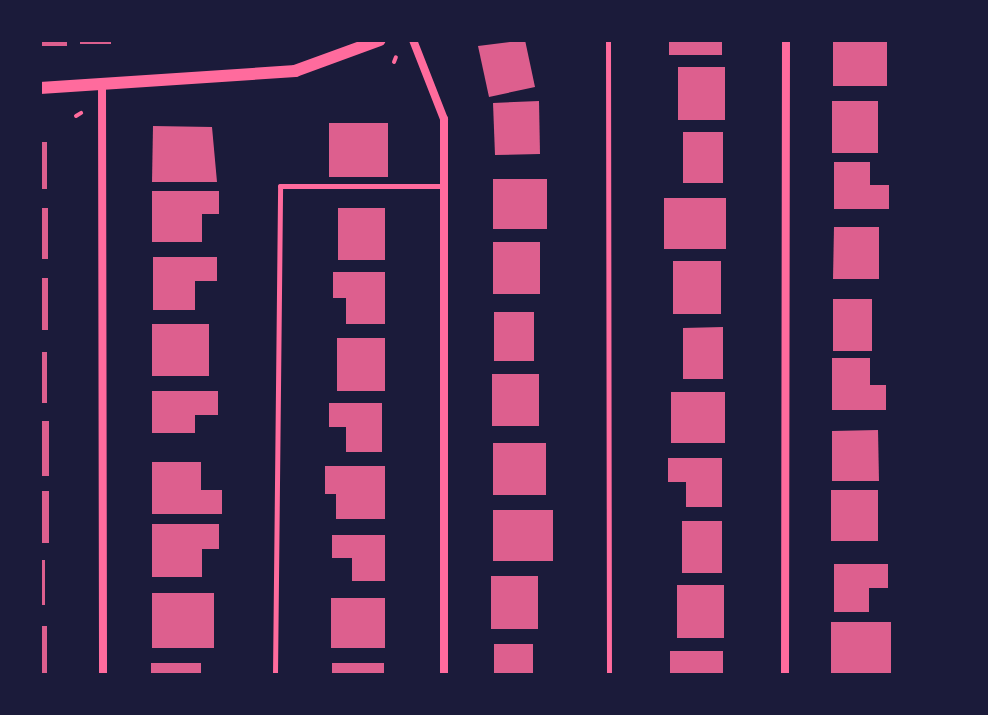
<!DOCTYPE html>
<html>
<head>
<meta charset="utf-8">
<style>
  body { margin:0 }
  #map { position:relative; width:988px; height:715px; overflow:hidden; background:#1b1b3a; font-family:Lato,sans-serif }
  div>[style] { position:absolute }
  .building>* { inset:0; background:#dd5f8e }
  .path>* { height:4px; margin:-2px; padding:0 2px; transform-origin:2px; border-radius:2px; background:#ff6b9d }
  .service>* { height:5px; margin:-2.5px; padding:0 2.5px; transform-origin:2.5px; border-radius:2.5px; background:#ff6b9d }
  .minor>* { height:8px; margin:-4px; padding:0 4px; transform-origin:4px; border-radius:4px; background:#ff6b9d }
  .tertiary>* { height:12px; margin:-6px; padding:0 6px; transform-origin:6px; border-radius:6px; background:#ff6b9d }
  span { translate:-50% -50%; white-space:nowrap; text-align:center; line-height:1.15; -webkit-text-stroke:8px #1b1b3a; paint-order:stroke }
  .frame { position:absolute; inset:0; border:42px solid #1b1b3a; pointer-events:none }
</style>
</head>
<body>
<div id="map">
  <div class="building">
    <div style="clip-path:polygon(40px 40px,67px 40px,67px 46px,40px 46px)"></div>
    <div style="clip-path:polygon(80px 40px,111px 40px,111px 44px,80px 44px)"></div>
    <div style="clip-path:polygon(525px 40px,535px 87px,489px 97px,478px 46px)"></div>
    <div style="clip-path:polygon(669px 40px,722px 40px,722px 55px,669px 55px)"></div>
    <div style="clip-path:polygon(833px 40px,887px 40px,887px 86px,833px 86px)"></div>
    <div style="clip-path:polygon(678px 67px,725px 67px,725px 120px,678px 120px)"></div>
    <div style="clip-path:polygon(539px 101px,540px 154px,495px 155px,493px 103px)"></div>
    <div style="clip-path:polygon(832px 101px,878px 101px,878px 153px,832px 153px)"></div>
    <div style="clip-path:polygon(329px 123px,388px 123px,388px 177px,329px 177px)"></div>
    <div style="clip-path:polygon(153px 126px,212px 127px,217px 182px,152px 182px)"></div>
    <div style="clip-path:polygon(683px 132px,723px 132px,723px 183px,683px 183px)"></div>
    <div style="clip-path:polygon(40px 142px,47px 142px,47px 189px,40px 189px)"></div>
    <div style="clip-path:polygon(834px 162px,870px 162px,870px 185px,889px 185px,889px 209px,834px 209px)"></div>
    <div style="clip-path:polygon(493px 179px,547px 179px,547px 229px,493px 229px)"></div>
    <div style="clip-path:polygon(152px 191px,219px 191px,219px 214px,202px 214px,202px 242px,152px 242px)"></div>
    <div style="clip-path:polygon(664px 198px,726px 198px,726px 249px,664px 249px)"></div>
    <div style="clip-path:polygon(40px 208px,48px 208px,48px 259px,40px 259px)"></div>
    <div style="clip-path:polygon(338px 208px,385px 208px,385px 260px,338px 260px)"></div>
    <div style="clip-path:polygon(834px 227px,879px 227px,879px 279px,833px 279px)"></div>
    <div style="clip-path:polygon(493px 242px,540px 242px,540px 294px,493px 294px)"></div>
    <div style="clip-path:polygon(153px 257px,217px 257px,217px 281px,195px 281px,195px 310px,153px 310px)"></div>
    <div style="clip-path:polygon(673px 261px,721px 261px,721px 314px,673px 314px)"></div>
    <div style="clip-path:polygon(333px 272px,385px 272px,385px 324px,346px 324px,346px 298px,333px 298px)"></div>
    <div style="clip-path:polygon(40px 278px,48px 278px,48px 330px,40px 330px)"></div>
    <div style="clip-path:polygon(833px 299px,872px 299px,872px 351px,833px 351px)"></div>
    <div style="clip-path:polygon(494px 312px,534px 312px,534px 361px,494px 361px)"></div>
    <div style="clip-path:polygon(152px 324px,209px 324px,209px 376px,152px 376px)"></div>
    <div style="clip-path:polygon(723px 327px,723px 379px,683px 379px,683px 328px)"></div>
    <div style="clip-path:polygon(337px 338px,385px 338px,385px 391px,337px 391px)"></div>
    <div style="clip-path:polygon(40px 352px,47px 352px,47px 403px,40px 403px)"></div>
    <div style="clip-path:polygon(832px 358px,870px 358px,870px 385px,886px 385px,886px 410px,832px 410px)"></div>
    <div style="clip-path:polygon(492px 374px,539px 374px,539px 426px,492px 426px)"></div>
    <div style="clip-path:polygon(152px 391px,218px 391px,218px 415px,195px 415px,195px 433px,152px 433px)"></div>
    <div style="clip-path:polygon(671px 392px,725px 392px,725px 443px,671px 443px)"></div>
    <div style="clip-path:polygon(329px 403px,382px 403px,382px 452px,346px 452px,346px 427px,329px 427px)"></div>
    <div style="clip-path:polygon(40px 421px,49px 421px,49px 476px,40px 476px)"></div>
    <div style="clip-path:polygon(878px 430px,879px 481px,832px 481px,832px 431px)"></div>
    <div style="clip-path:polygon(493px 443px,546px 443px,546px 495px,493px 495px)"></div>
    <div style="clip-path:polygon(668px 458px,722px 458px,722px 507px,686px 507px,686px 482px,668px 482px)"></div>
    <div style="clip-path:polygon(152px 462px,201px 462px,201px 490px,222px 490px,222px 514px,152px 514px)"></div>
    <div style="clip-path:polygon(325px 466px,385px 466px,385px 519px,336px 519px,336px 494px,325px 494px)"></div>
    <div style="clip-path:polygon(831px 490px,878px 490px,878px 541px,831px 541px)"></div>
    <div style="clip-path:polygon(40px 491px,49px 491px,49px 543px,40px 543px)"></div>
    <div style="clip-path:polygon(493px 510px,553px 510px,553px 561px,493px 561px)"></div>
    <div style="clip-path:polygon(682px 521px,722px 521px,722px 573px,682px 573px)"></div>
    <div style="clip-path:polygon(152px 524px,219px 524px,219px 549px,202px 549px,202px 577px,152px 577px)"></div>
    <div style="clip-path:polygon(332px 535px,385px 535px,385px 581px,352px 581px,352px 558px,332px 558px)"></div>
    <div style="clip-path:polygon(40px 560px,45px 560px,45px 605px,40px 605px)"></div>
    <div style="clip-path:polygon(834px 564px,888px 564px,888px 588px,869px 588px,869px 612px,834px 612px)"></div>
    <div style="clip-path:polygon(491px 576px,538px 576px,538px 629px,491px 629px)"></div>
    <div style="clip-path:polygon(677px 585px,724px 585px,724px 638px,677px 638px)"></div>
    <div style="clip-path:polygon(152px 593px,214px 593px,214px 648px,152px 648px)"></div>
    <div style="clip-path:polygon(331px 598px,385px 598px,385px 648px,331px 648px)"></div>
    <div style="clip-path:polygon(831px 622px,891px 622px,891px 673px,831px 673px)"></div>
    <div style="clip-path:polygon(40px 626px,47px 626px,47px 675px,40px 675px)"></div>
    <div style="clip-path:polygon(494px 644px,533px 644px,533px 675px,494px 675px)"></div>
    <div style="clip-path:polygon(670px 651px,723px 651px,723px 675px,670px 675px)"></div>
    <div style="clip-path:polygon(151px 663px,201px 663px,201px 675px,151px 675px)"></div>
    <div style="clip-path:polygon(332px 663px,384px 663px,384px 675px,332px 675px)"></div>
  </div>
  <div class="path">
    <div style="left:394px;top:62px;width:5px;rotate:-68deg"></div>
    <div style="left:76px;top:116px;width:6px;rotate:-31deg"></div>
  </div>
  <div class="service">
    <div style="left:608px;top:40px;width:635px;rotate:89.91deg"></div>
    <div style="left:275px;top:675px;width:489px;rotate:-89.4deg"></div>
    <div style="left:280px;top:186px;width:163px"></div>
  </div>
  <div class="minor">
    <div style="left:413px;top:40px;width:85px;rotate:68.6deg"></div>
    <div style="left:444px;top:119px;width:556px;rotate:90deg"></div>
    <div style="left:102px;top:83px;width:592px;rotate:89.9deg"></div>
    <div style="left:785px;top:675px;width:635px;rotate:-89.91deg"></div>
  </div>
  <div class="tertiary">
    <div style="left:40px;top:88px;width:256px;rotate:-3.8deg"></div>
    <div style="left:295px;top:71px;width:90px;rotate:-20deg"></div>
  </div>
  <div class="frame"></div>
</div>
</body>
</html>
